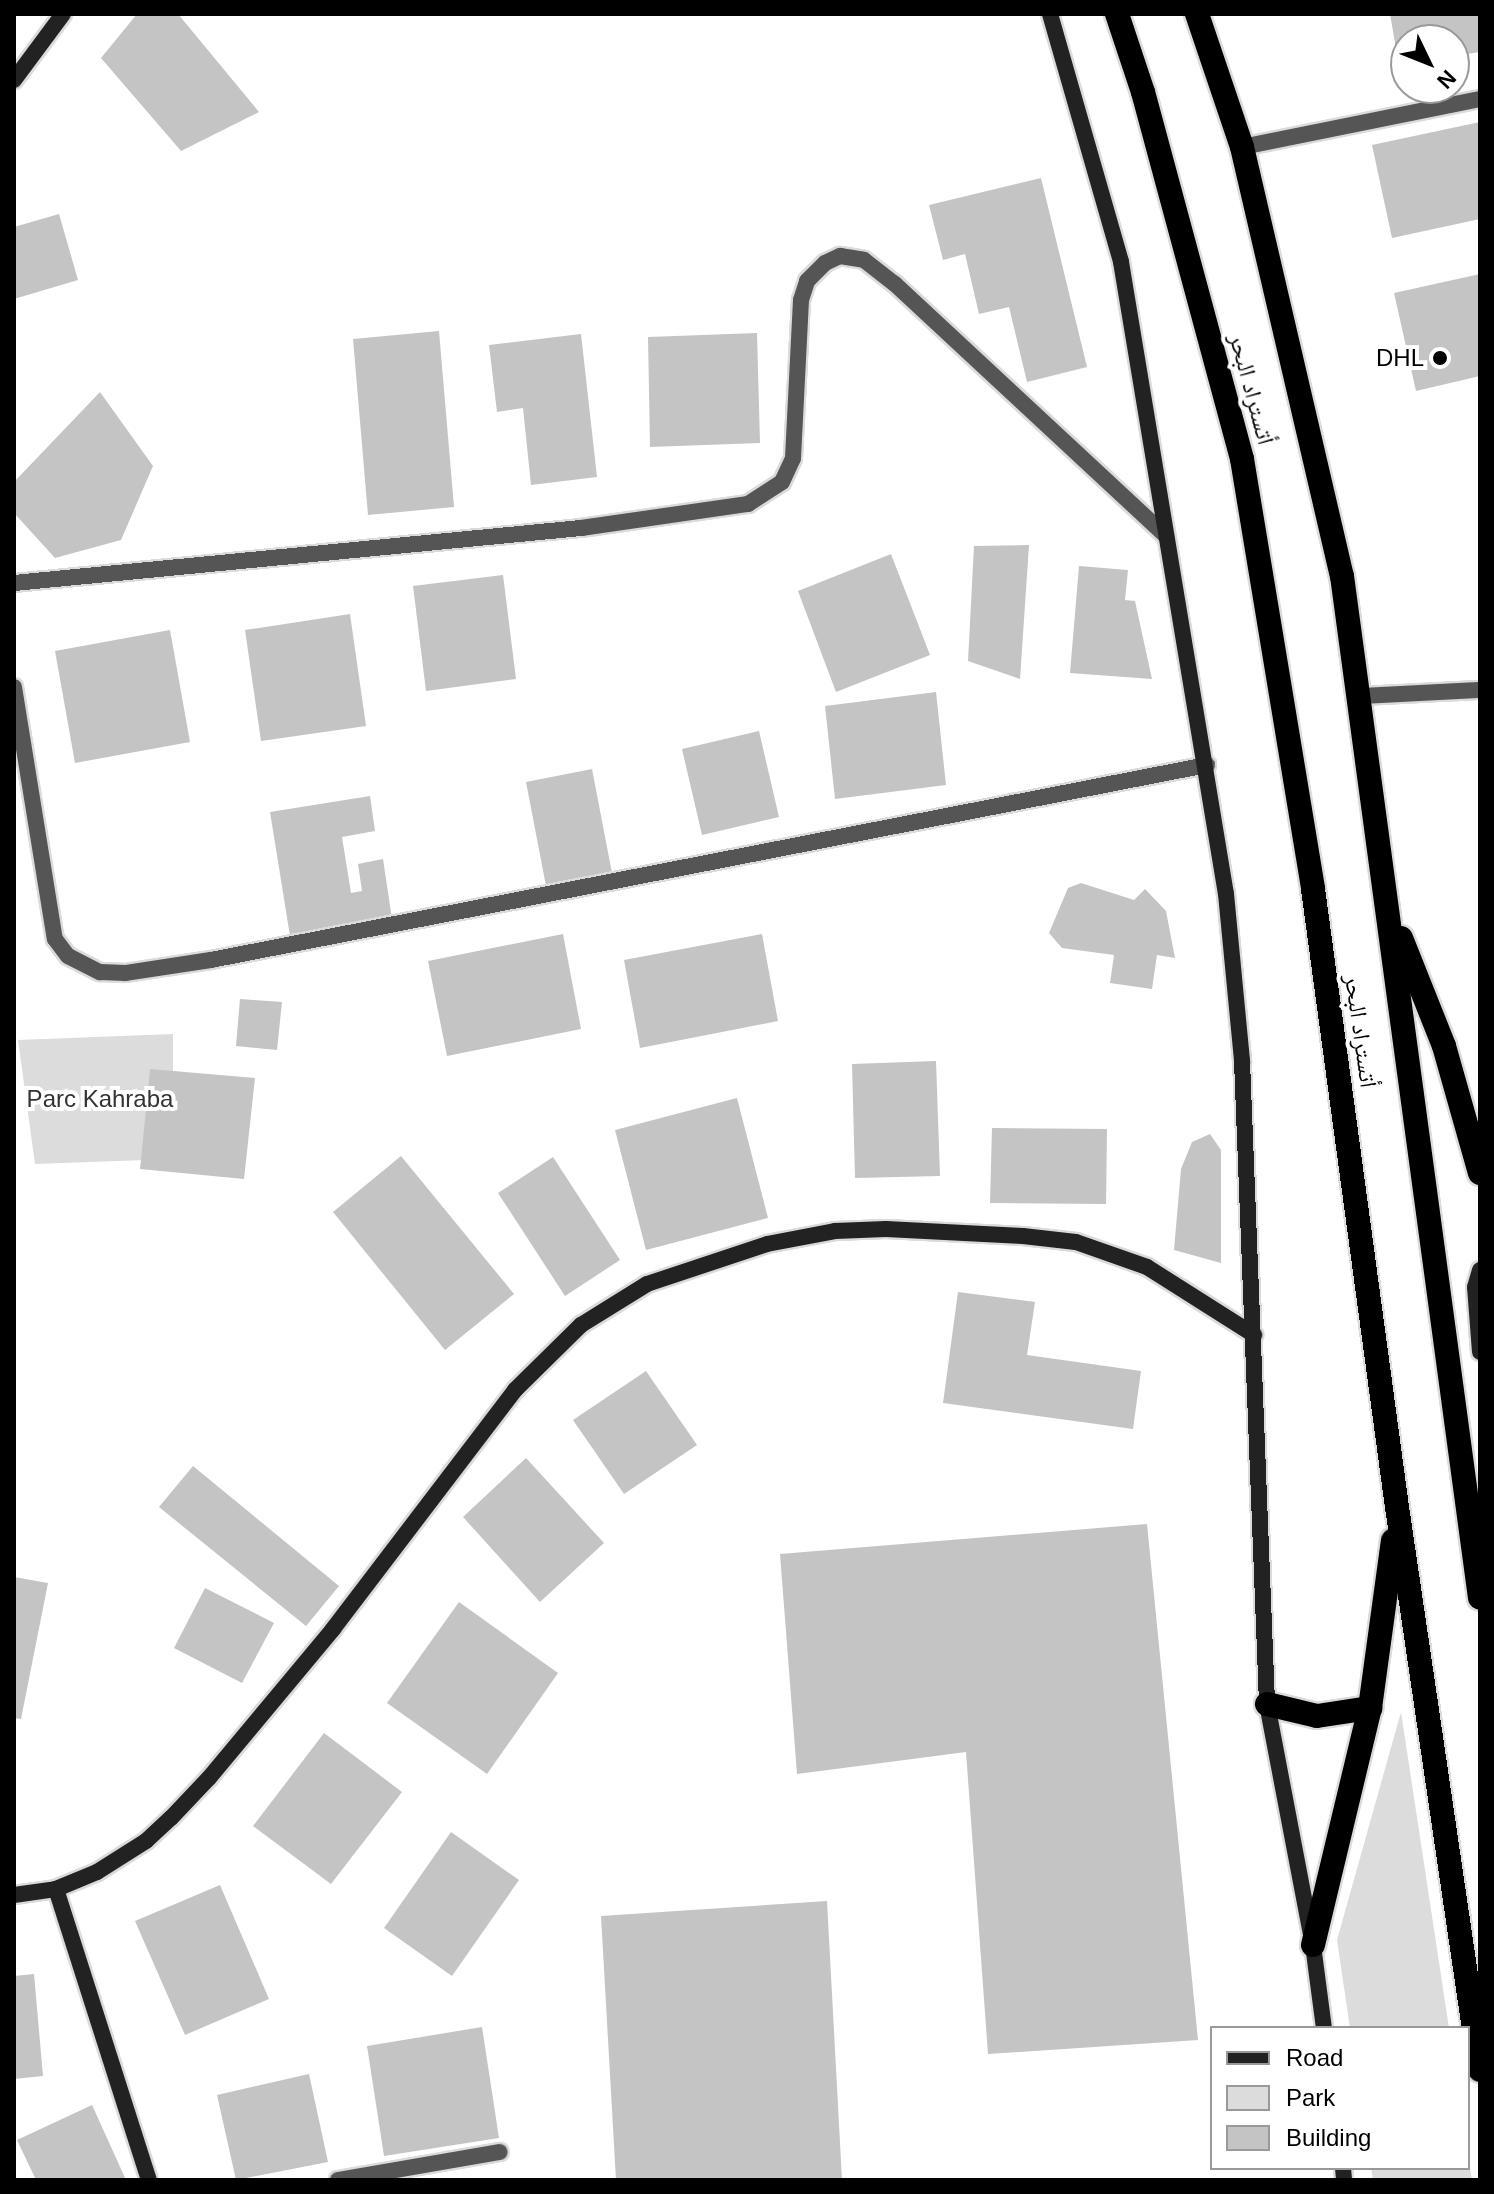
<!DOCTYPE html>
<html>
<head>
<meta charset="utf-8">
<style>
  body { margin:0 }
  #map { position:relative; width:1494px; height:2194px; overflow:hidden; background:#fff; font-family:Helvetica,"Noto Naskh Arabic",sans-serif }
  div>[style] { position:absolute }
  .green>* { inset:0; background:#dcdcdc }
  .building>* { inset:0; background:#c4c4c4 }
  .roads { filter:drop-shadow(2px 0 #dbdbdb) drop-shadow(-2px 0 #dbdbdb) drop-shadow(0 2px #dbdbdb) drop-shadow(0 -2px #dbdbdb) }
  .street>* { height:16px; margin:-8px; padding:0 8px; transform-origin:8px; border-radius:8px; background:#555 }
  .secondary>* { height:16px; margin:-8px; padding:0 8px; transform-origin:8px; border-radius:8px; background:#222 }
  .highway>* { height:24px; margin:-12px; padding:0 12px; transform-origin:12px; border-radius:12px; background:#000 }
  .dots>* { width:22px; height:22px; translate:-50% -50%; box-sizing:border-box; border:4px solid #fff; border-radius:50% }
  span { translate:-50% -50%; white-space:nowrap; text-align:center; line-height:1.15; -webkit-text-stroke:8px #fff; paint-order:stroke }
  .poi-label { font-size:24px; color:#000 }
  .right { translate:-100% -50%; text-align:right }
  .street-label { font-size:24px; color:#000 }
  .park-label { font-size:24px; color:#333 }
  .frame { position:absolute; inset:0; border:16px solid #000; pointer-events:none }
  .legend { position:absolute; left:1210px; top:2026px; width:260px; height:144px; box-sizing:border-box; background:#fff; border:2px solid #999; margin:0; padding:10px 14px; list-style:none; font-size:24px; color:#000 }
  .legend li { display:flex; align-items:center; gap:16px; height:40px }
  .legend b { width:40px; border:2px solid #999 }
  .north { position:absolute; left:1390px; top:24px; width:80px; height:80px; box-sizing:border-box; background:#fff; border:2px solid #999; border-radius:50%; rotate:133deg; font-size:22px; font-weight:700; line-height:32px; text-align:center; color:#000 }
  .north::after { content:''; display:block; margin:auto; width:28px; height:36px; background:#000; clip-path:polygon(50% 0,100% 100%,50% 72%,0 100%) }
</style>
</head>
<body>
<div id="map">
  <div class="green">
    <div style="clip-path:polygon(173px 1034px,173px 1159px,35px 1164px,18px 1040px)"></div>
    <div style="clip-path:polygon(1401px 1712px,1449px 2028px,1350px 2028px,1337px 1940px)"></div>
    <div style="clip-path:polygon(1468px 2157px,1472px 2180px,1373px 2180px,1371px 2168px,1468px 2168px)"></div>
  </div>
  <div class="building">
    <div style="clip-path:polygon(137px 14px,178px 14px,259px 112px,181px 151px,101px 58px)"></div>
    <div style="clip-path:polygon(1390px 14px,1478px 14px,1480px 52px,1454px 56px,1454px 40px,1406px 40px,1406px 65px,1399px 66px)"></div>
    <div style="clip-path:polygon(1480px 122px,1480px 219px,1392px 238px,1372px 145px)"></div>
    <div style="clip-path:polygon(1041px 178px,1087px 367px,1027px 382px,1009px 307px,979px 314px,965px 254px,943px 260px,929px 205px)"></div>
    <div style="clip-path:polygon(59px 214px,78px 280px,14px 299px,14px 227px)"></div>
    <div style="clip-path:polygon(1480px 274px,1480px 376px,1416px 391px,1394px 293px)"></div>
    <div style="clip-path:polygon(439px 331px,454px 507px,368px 515px,353px 339px)"></div>
    <div style="clip-path:polygon(757px 333px,760px 443px,650px 447px,648px 337px)"></div>
    <div style="clip-path:polygon(581px 334px,597px 477px,531px 485px,523px 408px,497px 412px,489px 345px)"></div>
    <div style="clip-path:polygon(100px 392px,153px 466px,121px 540px,55px 558px,14px 513px,14px 482px)"></div>
    <div style="clip-path:polygon(1029px 545px,1020px 679px,968px 661px,974px 546px)"></div>
    <div style="clip-path:polygon(891px 554px,930px 655px,836px 692px,798px 591px)"></div>
    <div style="clip-path:polygon(1079px 566px,1128px 570px,1125px 600px,1135px 601px,1152px 679px,1070px 673px)"></div>
    <div style="clip-path:polygon(503px 575px,516px 679px,426px 691px,413px 586px)"></div>
    <div style="clip-path:polygon(350px 614px,366px 726px,261px 741px,245px 630px)"></div>
    <div style="clip-path:polygon(170px 630px,190px 742px,75px 763px,55px 651px)"></div>
    <div style="clip-path:polygon(936px 692px,946px 785px,835px 799px,825px 706px)"></div>
    <div style="clip-path:polygon(759px 731px,779px 817px,702px 835px,682px 749px)"></div>
    <div style="clip-path:polygon(592px 769px,612px 873px,546px 886px,526px 782px)"></div>
    <div style="clip-path:polygon(370px 796px,375px 831px,342px 837px,351px 893px,362px 891px,358px 864px,383px 859px,392px 919px,290px 936px,270px 812px)"></div>
    <div style="clip-path:polygon(1081px 883px,1134px 900px,1145px 889px,1166px 911px,1175px 958px,1157px 955px,1152px 989px,1110px 983px,1114px 955px,1062px 948px,1049px 933px,1068px 888px)"></div>
    <div style="clip-path:polygon(563px 934px,581px 1029px,447px 1056px,428px 961px)"></div>
    <div style="clip-path:polygon(762px 934px,778px 1021px,640px 1048px,624px 960px)"></div>
    <div style="clip-path:polygon(240px 999px,282px 1002px,277px 1050px,236px 1046px)"></div>
    <div style="clip-path:polygon(936px 1061px,940px 1176px,855px 1178px,852px 1064px)"></div>
    <div style="clip-path:polygon(150px 1069px,255px 1078px,244px 1179px,140px 1169px)"></div>
    <div style="clip-path:polygon(737px 1098px,768px 1218px,646px 1250px,615px 1130px)"></div>
    <div style="clip-path:polygon(992px 1128px,1107px 1129px,1106px 1204px,990px 1203px)"></div>
    <div style="clip-path:polygon(1210px 1134px,1221px 1150px,1221px 1263px,1174px 1250px,1181px 1169px,1192px 1142px)"></div>
    <div style="clip-path:polygon(401px 1156px,514px 1294px,445px 1350px,333px 1212px)"></div>
    <div style="clip-path:polygon(553px 1157px,620px 1260px,565px 1296px,498px 1193px)"></div>
    <div style="clip-path:polygon(958px 1292px,1035px 1302px,1027px 1355px,1141px 1371px,1133px 1429px,943px 1403px)"></div>
    <div style="clip-path:polygon(646px 1371px,697px 1445px,624px 1494px,573px 1420px)"></div>
    <div style="clip-path:polygon(526px 1458px,604px 1543px,540px 1602px,463px 1517px)"></div>
    <div style="clip-path:polygon(193px 1466px,339px 1586px,306px 1626px,159px 1507px)"></div>
    <div style="clip-path:polygon(1147px 1524px,1198px 2040px,988px 2054px,966px 1752px,797px 1774px,780px 1554px)"></div>
    <div style="clip-path:polygon(14px 1577px,48px 1583px,21px 1719px,14px 1718px)"></div>
    <div style="clip-path:polygon(205px 1588px,274px 1623px,242px 1683px,174px 1648px)"></div>
    <div style="clip-path:polygon(459px 1602px,558px 1673px,487px 1774px,387px 1703px)"></div>
    <div style="clip-path:polygon(324px 1733px,402px 1792px,331px 1884px,253px 1826px)"></div>
    <div style="clip-path:polygon(451px 1832px,519px 1880px,452px 1976px,384px 1928px)"></div>
    <div style="clip-path:polygon(220px 1885px,269px 1999px,185px 2035px,135px 1921px)"></div>
    <div style="clip-path:polygon(827px 1901px,842px 2180px,616px 2180px,601px 1916px)"></div>
    <div style="clip-path:polygon(34px 1974px,43px 2076px,14px 2079px,14px 1976px)"></div>
    <div style="clip-path:polygon(482px 2027px,499px 2138px,384px 2156px,367px 2046px)"></div>
    <div style="clip-path:polygon(309px 2074px,328px 2162px,236px 2180px,217px 2095px)"></div>
    <div style="clip-path:polygon(92px 2105px,126px 2180px,36px 2180px,17px 2140px)"></div>
  </div>
  <div class="roads">
    <div class="street">
      <div style="left:1242px;top:147px;width:243px;rotate:-11.4deg"></div>
      <div style="left:14px;top:583px;width:570px;rotate:-5.54deg"></div>
      <div style="left:581px;top:528px;width:169px;rotate:-8.2deg"></div>
      <div style="left:748px;top:504px;width:40px;rotate:-32.9deg"></div>
      <div style="left:782px;top:482px;width:26px;rotate:-65deg"></div>
      <div style="left:793px;top:458px;width:158px;rotate:-87.1deg"></div>
      <div style="left:801px;top:300px;width:20px;rotate:-72deg"></div>
      <div style="left:807px;top:281px;width:25px;rotate:-45deg"></div>
      <div style="left:825px;top:263px;width:17px;rotate:-25deg"></div>
      <div style="left:840px;top:256px;width:24px;rotate:9deg"></div>
      <div style="left:864px;top:260px;width:39px;rotate:38deg"></div>
      <div style="left:895px;top:284px;width:370px;rotate:42.9deg"></div>
      <div style="left:14px;top:687px;width:255px;rotate:80.8deg"></div>
      <div style="left:55px;top:939px;width:21px;rotate:53deg"></div>
      <div style="left:68px;top:956px;width:36px;rotate:27deg"></div>
      <div style="left:100px;top:972px;width:26px;rotate:2deg"></div>
      <div style="left:126px;top:973px;width:86px;rotate:-8.7deg"></div>
      <div style="left:211px;top:960px;width:1015px;rotate:-11.08deg"></div>
      <div style="left:1360px;top:696px;width:120px;rotate:-2.9deg"></div>
      <div style="left:338px;top:2180px;width:164px;rotate:-9.8deg"></div>
    </div>
    <div class="secondary">
      <div style="left:1050px;top:14px;width:258px;rotate:74deg"></div>
      <div style="left:1121px;top:262px;width:641px;rotate:80.57deg"></div>
      <div style="left:1226px;top:894px;width:168px;rotate:84.5deg"></div>
      <div style="left:1242px;top:1061px;width:643px;rotate:87.77deg"></div>
      <div style="left:1267px;top:1704px;width:245px;rotate:79.2deg"></div>
      <div style="left:1313px;top:1945px;width:84px;rotate:82.5deg"></div>
      <div style="left:14px;top:80px;width:82px;rotate:-53.4deg"></div>
      <div style="left:1480px;top:1270px;width:18px;rotate:106deg"></div>
      <div style="left:1475px;top:1287px;width:65px;rotate:85.6deg"></div>
      <div style="left:56px;top:1889px;width:305px;rotate:72.3deg"></div>
      <div style="left:14px;top:1895px;width:42px;rotate:-8.1deg"></div>
      <div style="left:56px;top:1889px;width:44px;rotate:-22.5deg"></div>
      <div style="left:97px;top:1872px;width:58px;rotate:-32.3deg"></div>
      <div style="left:146px;top:1841px;width:34px;rotate:-43deg"></div>
      <div style="left:171px;top:1818px;width:55px;rotate:-46.5deg"></div>
      <div style="left:209px;top:1778px;width:194px;rotate:-50.2deg"></div>
      <div style="left:333px;top:1629px;width:300px;rotate:-52.7deg"></div>
      <div style="left:515px;top:1390px;width:93px;rotate:-44.6deg"></div>
      <div style="left:581px;top:1325px;width:78px;rotate:-31.8deg"></div>
      <div style="left:647px;top:1284px;width:126px;rotate:-18.4deg"></div>
      <div style="left:767px;top:1244px;width:69px;rotate:-10.8deg"></div>
      <div style="left:835px;top:1231px;width:51px;rotate:-2.2deg"></div>
      <div style="left:886px;top:1229px;width:137px;rotate:2.9deg"></div>
      <div style="left:1023px;top:1236px;width:53px;rotate:6.5deg"></div>
      <div style="left:1076px;top:1242px;width:75px;rotate:19.4deg"></div>
      <div style="left:1147px;top:1267px;width:127px;rotate:32.4deg"></div>
      <div style="left:1343px;top:2168px;width:12px;rotate:85deg"></div>
    </div>
    <div class="highway">
      <div style="left:1117px;top:14px;width:82px;rotate:71.6deg"></div>
      <div style="left:1143px;top:92px;width:380px;rotate:74.9deg"></div>
      <div style="left:1242px;top:459px;width:436px;rotate:80.6deg"></div>
      <div style="left:1313px;top:889px;width:624px;rotate:82.26deg"></div>
      <div style="left:1397px;top:1507px;width:569px;rotate:81.61deg"></div>
      <div style="left:1197px;top:14px;width:140px;rotate:71.3deg"></div>
      <div style="left:1242px;top:147px;width:441px;rotate:76.9deg"></div>
      <div style="left:1342px;top:576px;width:1031px;rotate:82.31deg"></div>
      <div style="left:1401px;top:938px;width:116px;rotate:68.3deg"></div>
      <div style="left:1444px;top:1046px;width:132px;rotate:74.2deg"></div>
      <div style="left:1267px;top:1704px;width:51px;rotate:13.5deg"></div>
      <div style="left:1317px;top:1716px;width:54px;rotate:-8.6deg"></div>
      <div style="left:1313px;top:1945px;width:244px;rotate:-76.5deg"></div>
      <div style="left:1370px;top:1708px;width:169px;rotate:-82.2deg"></div>
    </div>
  </div>
  <div class="dots">
    <div style="left:1440px;top:358px;background:#000"></div>
  </div>
  <div class="poi-label">
    <span class="right" style="left:1424px;top:358px">DHL</span>
  </div>
  <div class="street-label">
    <span style="left:1252px;top:389px;rotate:75deg">أتستراد البحر</span>
    <span style="left:1361px;top:1031px;rotate:82deg">أتستراد البحر</span>
  </div>
  <div class="park-label">
    <span style="left:100px;top:1099px">Parc Kahraba</span>
  </div>
  <div class="frame"></div>
  <ul class="legend">
  <li><b style="height:10px;background:#222"></b>Road</li>
  <li><b style="height:22px;background:#dcdcdc"></b>Park</li>
  <li><b style="height:22px;background:#c4c4c4"></b>Building</li>
  </ul>
  <div class="north">N</div>
</div>
</body>
</html>
